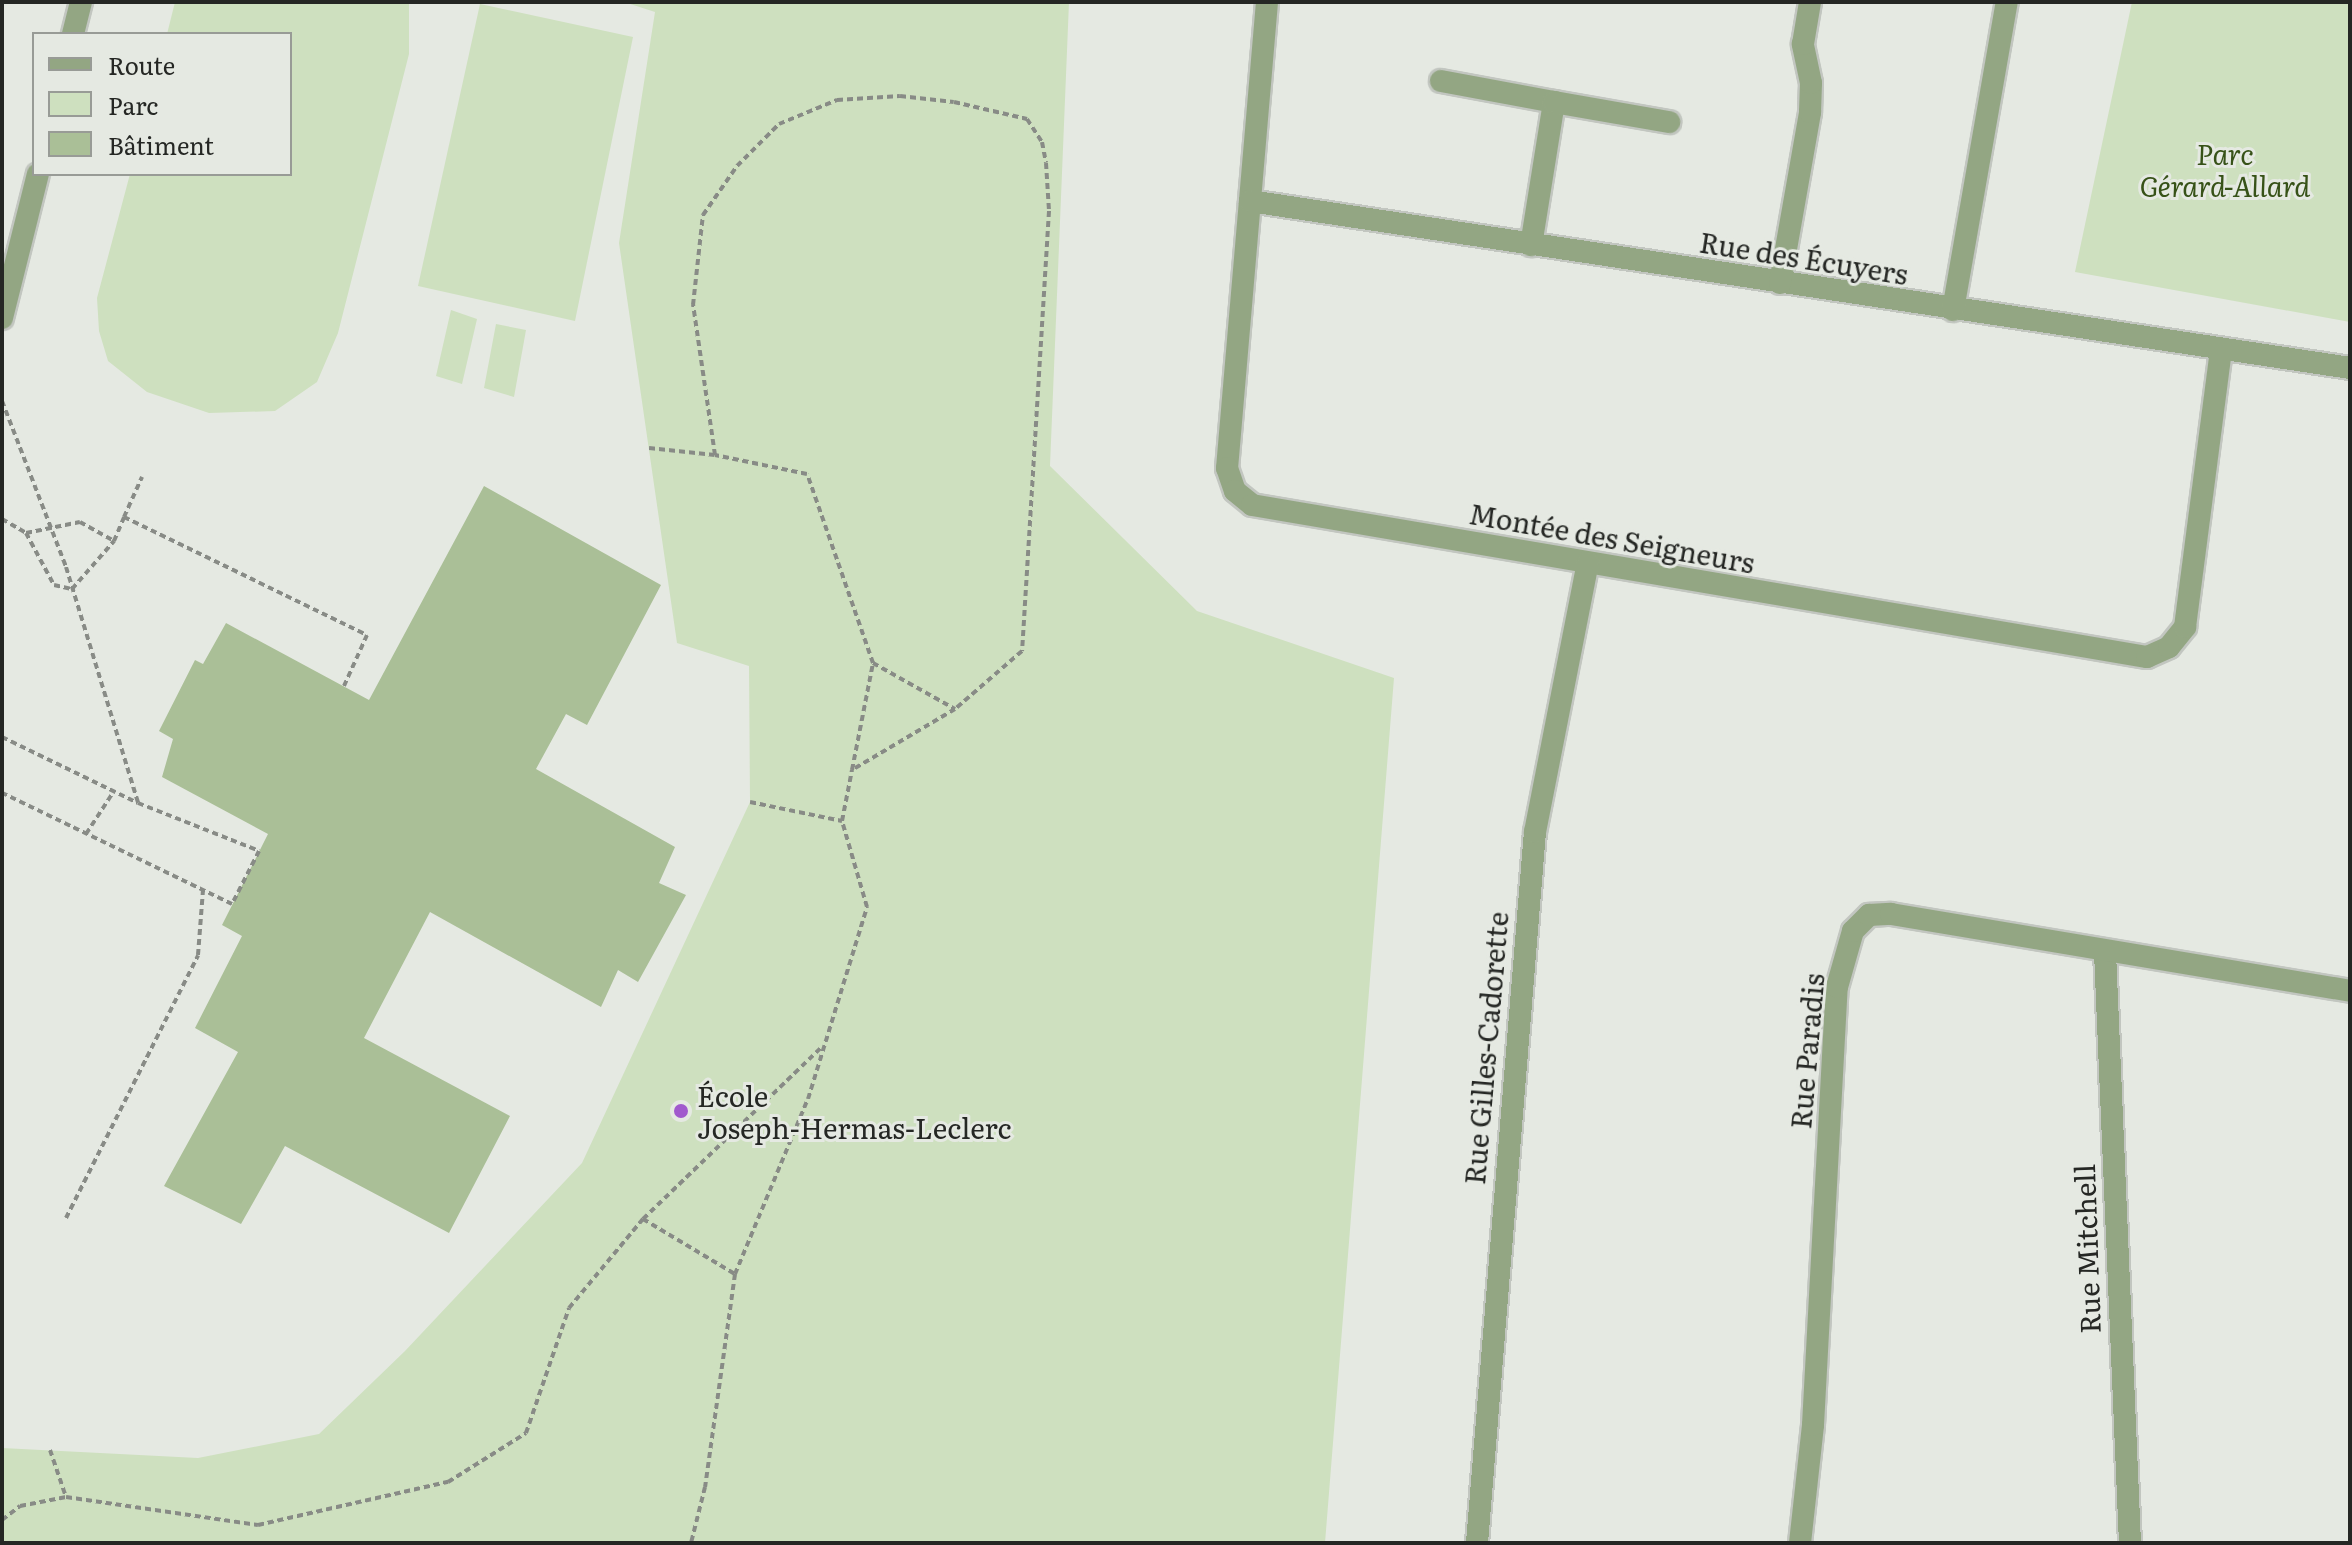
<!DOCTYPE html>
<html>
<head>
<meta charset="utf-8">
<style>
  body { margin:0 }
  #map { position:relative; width:2352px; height:1545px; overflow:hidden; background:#e5e9e2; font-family:Literata,serif }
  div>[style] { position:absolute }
  .green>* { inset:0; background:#cee0bf }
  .building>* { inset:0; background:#aabf97 }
  .path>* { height:4px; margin-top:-2px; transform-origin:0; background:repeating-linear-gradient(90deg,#888b86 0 6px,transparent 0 10px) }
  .roads { filter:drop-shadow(2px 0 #c2c6c0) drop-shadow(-2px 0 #c2c6c0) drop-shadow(0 2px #c2c6c0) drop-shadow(0 -2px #c2c6c0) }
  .minor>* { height:22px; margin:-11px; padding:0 11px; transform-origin:11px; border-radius:11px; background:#93a683 }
  .dots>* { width:22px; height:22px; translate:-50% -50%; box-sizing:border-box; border:4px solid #e5e9e2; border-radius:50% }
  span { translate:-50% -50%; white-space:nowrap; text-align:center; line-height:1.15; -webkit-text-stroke:6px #e5e9e2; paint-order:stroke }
  .park-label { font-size:28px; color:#375218; font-style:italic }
  .street-label { font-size:28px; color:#252724 }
  .poi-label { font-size:28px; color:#252724 }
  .left { translate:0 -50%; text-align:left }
  .frame { position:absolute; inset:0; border:4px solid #252724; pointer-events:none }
  .legend { position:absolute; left:32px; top:32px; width:260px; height:144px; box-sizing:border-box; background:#e5e9e2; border:2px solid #989b96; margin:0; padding:10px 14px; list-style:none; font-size:24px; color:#252724 }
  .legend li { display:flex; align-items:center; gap:16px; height:40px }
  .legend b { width:40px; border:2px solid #989b96 }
</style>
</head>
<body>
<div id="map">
  <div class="green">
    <div style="clip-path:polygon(175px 2px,409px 3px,409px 54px,338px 333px,317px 382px,275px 411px,209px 413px,147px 392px,108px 361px,99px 331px,97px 298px,130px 174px,290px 174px,290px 34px,167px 34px)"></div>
    <div style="clip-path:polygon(624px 2px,1069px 2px,1050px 466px,1197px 611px,1394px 678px,1325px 1543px,2px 1543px,2px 1448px,198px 1458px,319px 1434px,405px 1351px,582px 1163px,750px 802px,749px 666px,677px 643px,619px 243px,655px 12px)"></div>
    <div style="clip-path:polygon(2132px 2px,2350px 2px,2350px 322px,2075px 272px)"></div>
    <div style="clip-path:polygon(480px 4px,633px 37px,575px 321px,418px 286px)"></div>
    <div style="clip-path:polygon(451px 310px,477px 319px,462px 384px,436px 376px)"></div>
    <div style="clip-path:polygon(496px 324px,526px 330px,514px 397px,484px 388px)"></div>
  </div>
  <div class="building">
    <div style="clip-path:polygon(484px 486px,661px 585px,587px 725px,566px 714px,536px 769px,675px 847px,659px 883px,686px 895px,638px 982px,618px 970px,601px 1007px,430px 912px,364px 1038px,510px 1116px,449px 1233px,285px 1146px,241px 1224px,164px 1186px,238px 1052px,195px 1028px,242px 936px,222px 925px,268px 834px,162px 777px,173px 739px,159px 731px,195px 660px,203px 664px,226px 623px,369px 700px)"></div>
  </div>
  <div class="path">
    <div style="left:2px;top:401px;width:178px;rotate:68.9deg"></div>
    <div style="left:66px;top:567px;width:247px;rotate:73deg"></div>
    <div style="left:649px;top:448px;width:66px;rotate:6.1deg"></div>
    <div style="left:124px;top:517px;width:44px;rotate:-65.8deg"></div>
    <div style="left:2px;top:519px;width:28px;rotate:30deg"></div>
    <div style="left:26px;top:533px;width:55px;rotate:-11.5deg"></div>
    <div style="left:80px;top:522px;width:39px;rotate:29deg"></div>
    <div style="left:114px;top:541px;width:26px;rotate:-67deg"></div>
    <div style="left:124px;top:517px;width:270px;rotate:25.9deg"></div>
    <div style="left:367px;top:635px;width:56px;rotate:114.3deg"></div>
    <div style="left:26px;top:533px;width:59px;rotate:61.7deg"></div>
    <div style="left:54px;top:585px;width:18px;rotate:13deg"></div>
    <div style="left:72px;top:589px;width:64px;rotate:-48.8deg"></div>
    <div style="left:873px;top:663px;width:94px;rotate:29.3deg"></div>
    <div style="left:2px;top:737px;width:151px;rotate:25.9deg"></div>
    <div style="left:138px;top:803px;width:130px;rotate:21.6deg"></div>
    <div style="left:259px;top:851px;width:59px;rotate:117deg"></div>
    <div style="left:232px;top:904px;width:255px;rotate:-154.2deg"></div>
    <div style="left:750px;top:802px;width:94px;rotate:11.7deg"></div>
    <div style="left:86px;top:834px;width:51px;rotate:-56.9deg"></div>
    <div style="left:66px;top:1218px;width:294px;rotate:-63.3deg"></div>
    <div style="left:198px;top:955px;width:65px;rotate:-85.6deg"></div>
    <div style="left:643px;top:1219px;width:250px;rotate:-43.9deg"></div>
    <div style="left:735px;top:1274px;width:190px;rotate:-67.4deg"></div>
    <div style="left:808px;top:1099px;width:201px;rotate:-72.9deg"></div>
    <div style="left:867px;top:907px;width:90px;rotate:-106.2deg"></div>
    <div style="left:842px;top:821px;width:52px;rotate:-78.9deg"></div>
    <div style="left:852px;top:770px;width:109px;rotate:-78.9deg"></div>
    <div style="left:873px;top:663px;width:200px;rotate:-109.2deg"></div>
    <div style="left:807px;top:474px;width:94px;rotate:-168.3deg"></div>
    <div style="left:715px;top:455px;width:152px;rotate:-98.3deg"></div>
    <div style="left:693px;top:305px;width:91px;rotate:-83.7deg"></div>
    <div style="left:703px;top:215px;width:60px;rotate:-55.2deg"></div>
    <div style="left:737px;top:166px;width:59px;rotate:-45deg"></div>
    <div style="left:779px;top:124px;width:63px;rotate:-22.5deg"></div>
    <div style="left:837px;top:100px;width:63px;rotate:-3.6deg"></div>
    <div style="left:900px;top:96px;width:54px;rotate:6.3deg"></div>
    <div style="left:954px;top:102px;width:75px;rotate:13.1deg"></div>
    <div style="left:1027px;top:119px;width:27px;rotate:57deg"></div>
    <div style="left:1042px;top:142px;width:21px;rotate:79deg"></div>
    <div style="left:1046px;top:163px;width:48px;rotate:86.4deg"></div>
    <div style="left:1049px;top:211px;width:441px;rotate:93.5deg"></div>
    <div style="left:1022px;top:651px;width:89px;rotate:139.1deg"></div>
    <div style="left:955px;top:709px;width:120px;rotate:149.4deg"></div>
    <div style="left:50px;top:1450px;width:50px;rotate:71.2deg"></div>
    <div style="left:2px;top:1520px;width:23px;rotate:-38deg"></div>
    <div style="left:20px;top:1506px;width:47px;rotate:-11.1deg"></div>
    <div style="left:66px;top:1497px;width:194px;rotate:8.3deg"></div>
    <div style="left:258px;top:1525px;width:195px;rotate:-12.8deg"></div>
    <div style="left:448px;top:1482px;width:92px;rotate:-32.1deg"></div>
    <div style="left:526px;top:1433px;width:132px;rotate:-71deg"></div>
    <div style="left:569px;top:1308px;width:116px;rotate:-50.3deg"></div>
    <div style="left:643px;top:1219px;width:107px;rotate:30.9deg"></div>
    <div style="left:735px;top:1274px;width:215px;rotate:98deg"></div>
    <div style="left:705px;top:1487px;width:58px;rotate:104deg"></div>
  </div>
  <div class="roads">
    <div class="minor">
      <div style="left:1267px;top:2px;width:468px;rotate:94.9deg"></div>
      <div style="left:1227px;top:468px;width:24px;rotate:71deg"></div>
      <div style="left:1235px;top:491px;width:22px;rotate:39deg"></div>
      <div style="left:1252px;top:505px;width:908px;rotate:9.64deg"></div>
      <div style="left:2147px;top:657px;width:24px;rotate:-24deg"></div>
      <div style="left:2169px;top:647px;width:26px;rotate:-51deg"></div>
      <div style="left:2185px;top:627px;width:278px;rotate:-82.6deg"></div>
      <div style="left:73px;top:34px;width:33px;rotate:-76deg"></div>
      <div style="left:1441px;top:81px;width:115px;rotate:10.5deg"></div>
      <div style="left:1554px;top:102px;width:145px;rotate:99.1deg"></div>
      <div style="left:1554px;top:102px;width:117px;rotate:9.9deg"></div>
      <div style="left:1250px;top:201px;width:1113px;rotate:8.63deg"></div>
      <div style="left:1780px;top:283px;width:174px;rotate:-80deg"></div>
      <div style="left:1810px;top:112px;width:29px;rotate:-88deg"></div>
      <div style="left:1811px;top:83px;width:40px;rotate:-102deg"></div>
      <div style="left:1803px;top:44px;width:43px;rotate:-80.5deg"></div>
      <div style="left:1953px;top:310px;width:313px;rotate:-80.1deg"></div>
      <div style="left:2px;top:318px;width:148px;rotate:-76deg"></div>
      <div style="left:2105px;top:952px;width:592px;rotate:87.58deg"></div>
      <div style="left:1477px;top:1543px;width:713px;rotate:-85.34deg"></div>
      <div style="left:1535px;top:832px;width:274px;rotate:-78.9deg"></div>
      <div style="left:1800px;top:1543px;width:119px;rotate:-83.7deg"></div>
      <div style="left:1813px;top:1425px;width:439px;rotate:-86.9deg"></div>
      <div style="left:1837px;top:987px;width:58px;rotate:-74.1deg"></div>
      <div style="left:1853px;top:931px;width:23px;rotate:-45deg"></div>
      <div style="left:1869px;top:915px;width:22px;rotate:-3deg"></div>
      <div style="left:1891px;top:914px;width:465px;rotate:9.5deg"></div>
    </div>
  </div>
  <div class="dots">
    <div style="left:681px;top:1111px;background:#a159cd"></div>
  </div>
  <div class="park-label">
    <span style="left:2225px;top:169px">Parc<br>Gérard-Allard</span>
  </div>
  <div class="street-label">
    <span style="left:1804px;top:257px;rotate:9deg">Rue des Écuyers</span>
    <span style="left:1612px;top:537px;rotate:10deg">Montée des Seigneurs</span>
    <span style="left:1485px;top:1048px;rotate:-85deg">Rue Gilles-Cadorette</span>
    <span style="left:1806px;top:1051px;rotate:-85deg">Rue Paradis</span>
    <span style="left:2086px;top:1249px;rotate:-92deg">Rue Mitchell</span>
  </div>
  <div class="poi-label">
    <span class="left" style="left:697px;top:1111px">École<br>Joseph-Hermas-Leclerc</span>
  </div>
  <div class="frame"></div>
  <ul class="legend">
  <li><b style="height:10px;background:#93a683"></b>Route</li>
  <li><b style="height:22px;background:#cee0bf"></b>Parc</li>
  <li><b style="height:22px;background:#aabf97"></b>Bâtiment</li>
  </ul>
</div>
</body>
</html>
